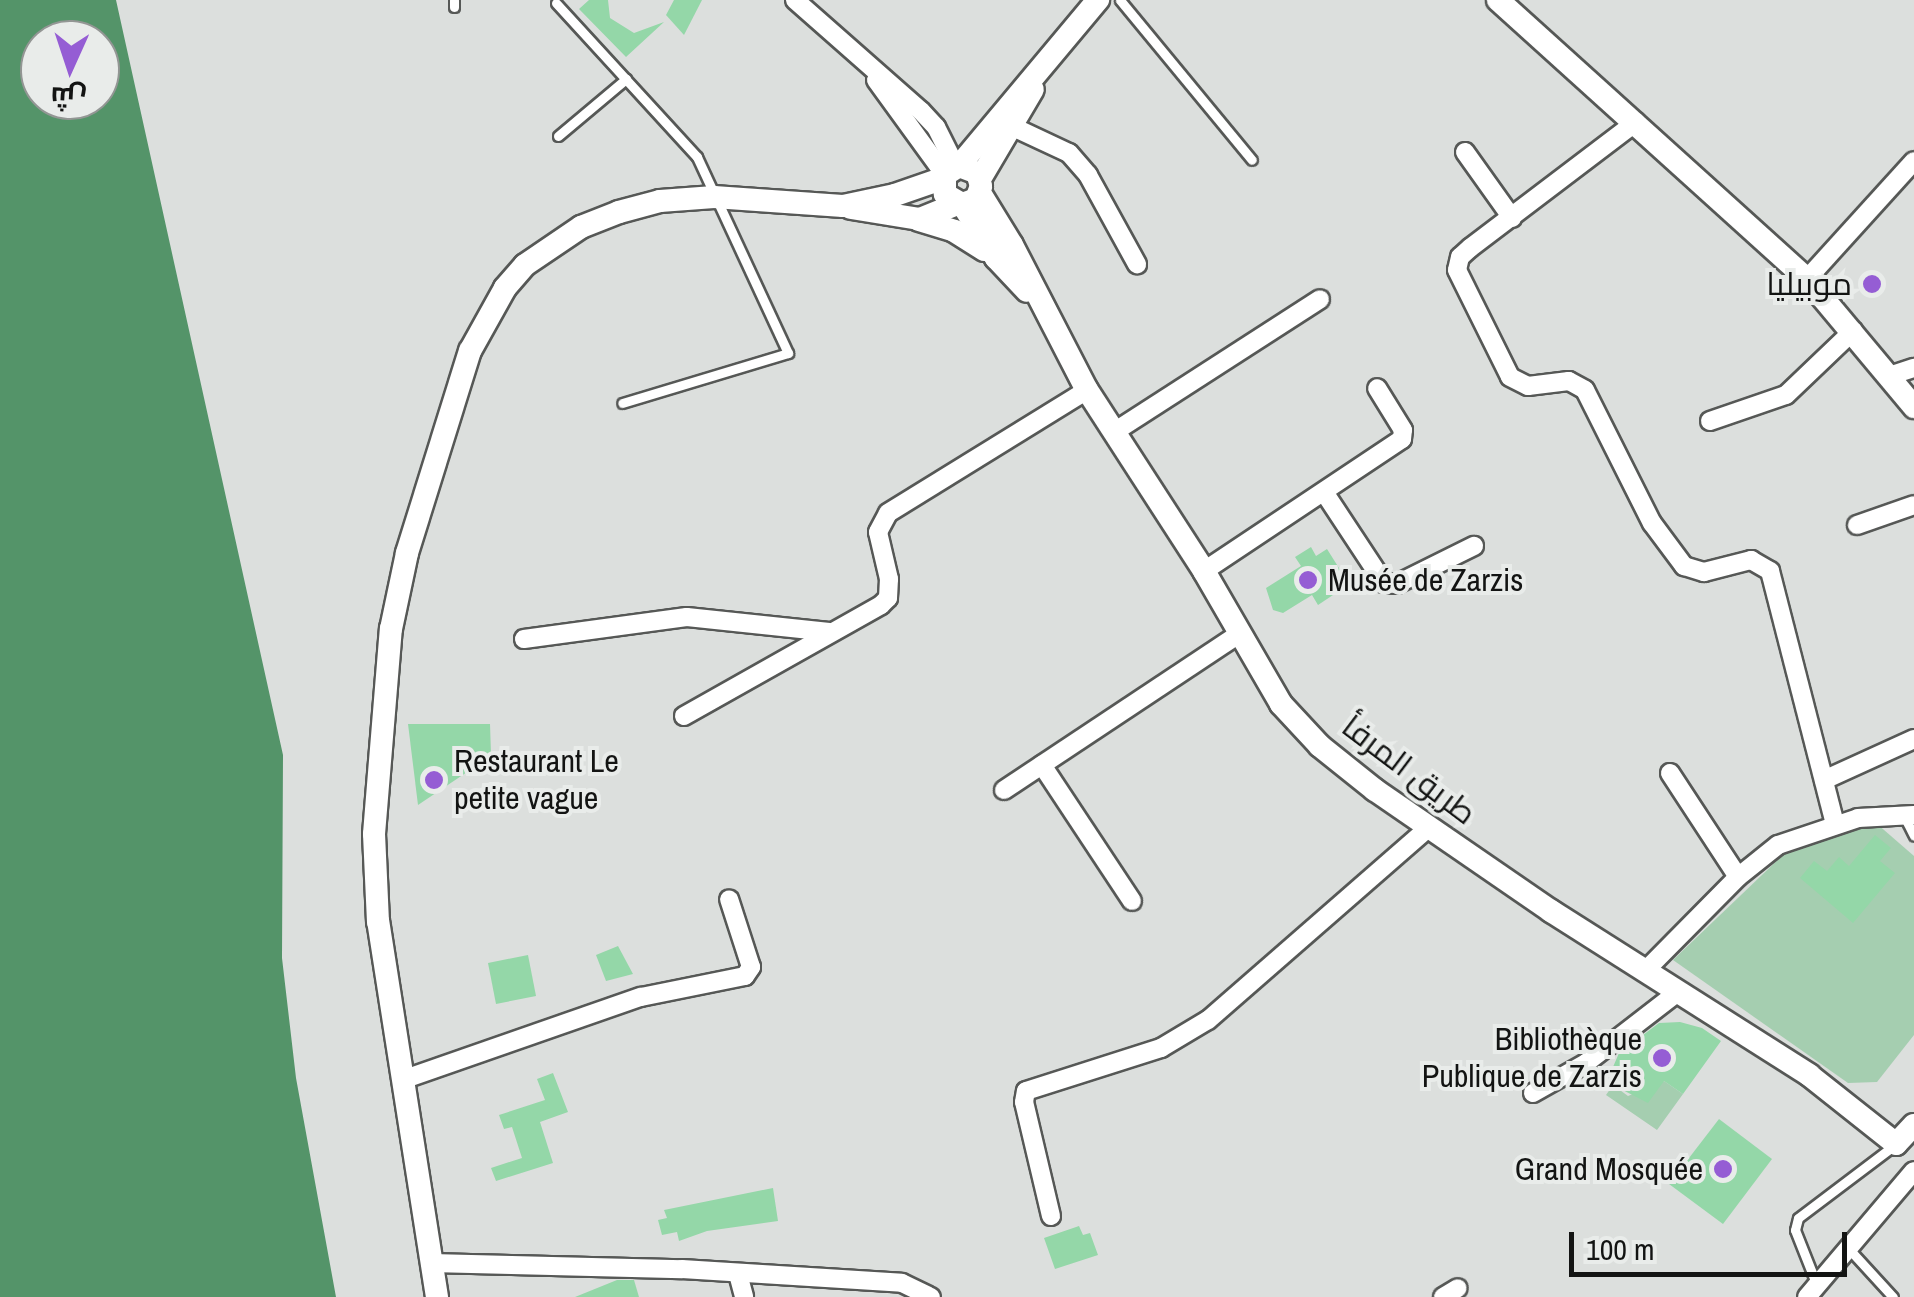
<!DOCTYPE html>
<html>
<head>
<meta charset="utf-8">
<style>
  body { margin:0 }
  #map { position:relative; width:1914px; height:1297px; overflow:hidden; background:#dcdfdd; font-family:"Archivo Narrow",Cairo,sans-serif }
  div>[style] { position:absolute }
  .green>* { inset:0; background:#a5ceb0 }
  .water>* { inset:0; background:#549469 }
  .building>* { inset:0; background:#94d7a8 }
  .roads { filter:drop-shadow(2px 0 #565856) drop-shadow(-2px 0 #565856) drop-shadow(0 2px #565856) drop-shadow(0 -2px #565856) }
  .service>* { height:9px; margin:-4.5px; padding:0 4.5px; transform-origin:4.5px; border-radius:4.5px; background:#fff }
  .minor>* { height:18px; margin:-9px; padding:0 9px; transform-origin:9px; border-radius:9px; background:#fff }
  .tertiary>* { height:22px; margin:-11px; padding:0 11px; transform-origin:11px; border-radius:11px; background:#fff }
  .dots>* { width:28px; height:28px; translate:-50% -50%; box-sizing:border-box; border:5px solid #e9ecea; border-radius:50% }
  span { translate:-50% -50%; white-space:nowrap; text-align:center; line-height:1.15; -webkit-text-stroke:8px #e9ecea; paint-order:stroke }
  .poi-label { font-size:32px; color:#131413 }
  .right { translate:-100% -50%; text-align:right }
  .left { translate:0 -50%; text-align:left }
  .street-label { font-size:32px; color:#131413 }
  .north { position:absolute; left:20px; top:20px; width:100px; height:100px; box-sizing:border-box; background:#e9ecea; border:2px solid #939694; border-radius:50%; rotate:183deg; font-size:28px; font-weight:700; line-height:40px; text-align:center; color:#131413 }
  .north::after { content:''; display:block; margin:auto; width:35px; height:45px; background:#955dd4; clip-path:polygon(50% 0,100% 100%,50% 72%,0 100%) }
  .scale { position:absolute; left:1569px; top:1232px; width:278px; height:45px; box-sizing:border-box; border:5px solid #131413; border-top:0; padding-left:12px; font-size:30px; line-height:35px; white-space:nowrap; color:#131413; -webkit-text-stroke:8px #e9ecea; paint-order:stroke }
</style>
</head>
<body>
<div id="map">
  <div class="green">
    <div style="clip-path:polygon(1876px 823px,1914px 856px,1914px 1035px,1877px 1082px,1848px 1083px,1673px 960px,1784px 854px)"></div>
    <div style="clip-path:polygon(1664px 1081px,1683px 1094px,1657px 1130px,1606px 1095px,1613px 1085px,1628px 1096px)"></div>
  </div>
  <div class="water">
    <div style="clip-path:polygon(evenodd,0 0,116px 0,283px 755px,282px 958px,296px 1078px,336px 1297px,0 1297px,0 0,40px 40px,100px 40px,100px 100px,40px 100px,40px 40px)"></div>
  </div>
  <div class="building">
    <div style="clip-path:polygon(589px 0,608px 0,610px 18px,634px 33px,664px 22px,626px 57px,579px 9px)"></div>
    <div style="clip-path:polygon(674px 0,702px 0,684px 35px,666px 15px)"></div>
    <div style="clip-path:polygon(1311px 547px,1316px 556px,1327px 549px,1344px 576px,1330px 584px,1336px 593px,1318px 605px,1312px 595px,1283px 613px,1273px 610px,1266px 588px,1301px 566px,1295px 557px)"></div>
    <div style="clip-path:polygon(408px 724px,490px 724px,491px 756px,418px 805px)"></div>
    <div style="clip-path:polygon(1875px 835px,1891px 848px,1880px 861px,1895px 873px,1853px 923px,1800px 878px,1814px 861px,1827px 871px,1839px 857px,1849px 866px)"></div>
    <div style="clip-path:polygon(618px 946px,633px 974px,606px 981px,596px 955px)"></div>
    <div style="clip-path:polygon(528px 955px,536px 996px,496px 1004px,488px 963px)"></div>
    <div style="clip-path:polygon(1680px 1022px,1702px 1028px,1721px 1041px,1683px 1094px,1664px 1081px,1648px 1103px,1613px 1085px,1617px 1079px,1610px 1074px,1619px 1053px,1659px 1023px)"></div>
    <div style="clip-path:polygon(553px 1073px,568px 1112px,540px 1122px,553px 1163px,496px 1181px,491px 1168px,522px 1158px,512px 1127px,504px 1129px,499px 1115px,545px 1100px,537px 1079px)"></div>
    <div style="clip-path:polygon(1719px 1119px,1772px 1159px,1723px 1224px,1669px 1184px)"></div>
    <div style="clip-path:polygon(773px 1188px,778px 1221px,707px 1231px,679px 1241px,677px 1232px,662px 1235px,658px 1220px,667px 1218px,664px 1210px)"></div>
    <div style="clip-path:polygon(1079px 1226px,1083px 1235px,1090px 1233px,1098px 1255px,1055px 1269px,1044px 1238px)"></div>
    <div style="clip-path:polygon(617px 1280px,634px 1280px,639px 1297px,575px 1297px)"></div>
  </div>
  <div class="roads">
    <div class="service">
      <div style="left:454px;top:0;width:7px;rotate:90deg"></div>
      <div style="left:1120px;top:0;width:207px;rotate:50.5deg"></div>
      <div style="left:556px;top:3px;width:209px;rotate:47.5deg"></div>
      <div style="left:697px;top:157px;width:216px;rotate:65.1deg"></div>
      <div style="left:788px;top:353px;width:173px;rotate:163.2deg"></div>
      <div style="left:558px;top:136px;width:89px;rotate:-40deg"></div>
      <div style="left:1904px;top:816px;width:22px;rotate:63deg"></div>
      <div style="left:1849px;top:1249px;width:65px;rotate:47.5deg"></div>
      <div style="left:1816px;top:1283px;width:57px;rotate:-111.6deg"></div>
      <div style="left:1795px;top:1230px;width:12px;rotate:-76deg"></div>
      <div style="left:1798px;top:1218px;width:123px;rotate:-37.1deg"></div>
    </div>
    <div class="minor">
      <div style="left:795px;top:0;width:168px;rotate:41.4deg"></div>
      <div style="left:921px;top:111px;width:22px;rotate:47deg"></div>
      <div style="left:936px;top:127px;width:45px;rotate:63.4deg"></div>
      <div style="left:876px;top:80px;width:117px;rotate:54deg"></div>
      <div style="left:1636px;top:122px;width:208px;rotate:142.8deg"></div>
      <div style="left:1470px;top:248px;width:13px;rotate:138deg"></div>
      <div style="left:1460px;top:257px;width:13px;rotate:103deg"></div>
      <div style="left:1457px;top:270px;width:119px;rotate:63.6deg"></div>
      <div style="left:1510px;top:377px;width:20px;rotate:27deg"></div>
      <div style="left:1528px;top:386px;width:41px;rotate:-7deg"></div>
      <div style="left:1569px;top:381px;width:18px;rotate:29deg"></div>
      <div style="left:1585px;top:390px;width:149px;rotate:63.3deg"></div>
      <div style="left:1652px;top:523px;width:54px;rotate:53.3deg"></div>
      <div style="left:1684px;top:566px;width:21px;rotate:17deg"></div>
      <div style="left:1704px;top:572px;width:49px;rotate:-14.3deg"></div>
      <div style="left:1751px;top:560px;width:22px;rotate:30deg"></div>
      <div style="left:1770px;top:571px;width:261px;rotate:75.6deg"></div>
      <div style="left:1011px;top:126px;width:64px;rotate:25deg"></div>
      <div style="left:1069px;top:153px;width:29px;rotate:49deg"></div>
      <div style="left:1088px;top:175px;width:102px;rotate:61.2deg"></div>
      <div style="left:1465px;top:152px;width:81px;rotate:54.5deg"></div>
      <div style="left:1807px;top:279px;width:159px;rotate:-47.8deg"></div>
      <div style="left:1892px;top:375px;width:23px;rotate:-18deg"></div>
      <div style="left:1710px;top:421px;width:80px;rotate:-18.9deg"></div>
      <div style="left:1786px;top:395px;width:93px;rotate:-43.7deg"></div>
      <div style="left:1114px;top:432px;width:245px;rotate:-32.8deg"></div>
      <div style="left:1324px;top:492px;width:109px;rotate:56.6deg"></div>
      <div style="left:1384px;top:583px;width:13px;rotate:4deg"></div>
      <div style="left:1397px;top:584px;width:86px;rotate:-26.3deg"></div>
      <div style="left:1857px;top:525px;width:60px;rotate:-19.3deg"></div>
      <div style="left:1204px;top:571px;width:238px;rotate:-33.7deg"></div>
      <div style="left:1402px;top:439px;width:9px;rotate:-84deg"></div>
      <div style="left:1403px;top:430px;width:49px;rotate:-121.8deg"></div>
      <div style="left:524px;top:639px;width:164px;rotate:-7.7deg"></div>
      <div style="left:687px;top:617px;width:143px;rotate:6deg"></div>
      <div style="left:684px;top:716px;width:226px;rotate:-29.4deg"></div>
      <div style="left:881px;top:605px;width:10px;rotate:-45deg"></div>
      <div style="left:888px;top:598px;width:19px;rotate:-87deg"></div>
      <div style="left:889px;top:579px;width:48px;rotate:-103.2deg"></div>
      <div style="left:878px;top:532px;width:21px;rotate:-62deg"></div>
      <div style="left:888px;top:513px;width:234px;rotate:-31.7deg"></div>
      <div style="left:1042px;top:765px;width:163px;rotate:56.5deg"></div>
      <div style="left:1670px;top:773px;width:124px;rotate:56.8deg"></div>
      <div style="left:1824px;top:780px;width:99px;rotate:-24.5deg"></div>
      <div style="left:1004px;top:790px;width:283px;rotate:-33.6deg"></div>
      <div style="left:1645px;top:971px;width:132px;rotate:-45.3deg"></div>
      <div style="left:1738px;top:877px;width:51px;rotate:-38.7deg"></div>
      <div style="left:1778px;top:845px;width:84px;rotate:-18.6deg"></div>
      <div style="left:1858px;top:818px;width:56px;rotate:-3.1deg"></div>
      <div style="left:402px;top:1080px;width:253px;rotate:-19.2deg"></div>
      <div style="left:641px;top:997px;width:106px;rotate:-11.4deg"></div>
      <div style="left:745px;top:976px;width:11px;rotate:-56deg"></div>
      <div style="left:751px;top:967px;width:71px;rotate:-107.9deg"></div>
      <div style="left:1533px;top:1093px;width:61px;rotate:-29.5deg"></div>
      <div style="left:1586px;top:1063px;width:116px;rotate:-37.7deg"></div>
      <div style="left:1051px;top:1216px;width:117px;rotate:-103.3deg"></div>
      <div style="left:1024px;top:1102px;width:11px;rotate:-80deg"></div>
      <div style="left:1026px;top:1091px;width:142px;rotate:-17.7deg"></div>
      <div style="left:1161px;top:1048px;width:55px;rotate:-30.8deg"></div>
      <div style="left:1208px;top:1020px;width:293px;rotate:-41.1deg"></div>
      <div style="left:431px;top:1263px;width:251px;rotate:1.4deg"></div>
      <div style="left:682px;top:1269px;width:220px;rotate:3.6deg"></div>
      <div style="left:902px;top:1283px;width:32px;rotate:26deg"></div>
      <div style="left:738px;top:1274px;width:24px;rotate:75deg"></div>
      <div style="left:1443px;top:1297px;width:17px;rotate:-31deg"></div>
      <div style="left:1807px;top:1297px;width:165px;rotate:-49.7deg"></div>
    </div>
    <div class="tertiary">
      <div style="left:1498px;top:0;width:416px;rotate:42.1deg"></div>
      <div style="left:1807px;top:279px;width:167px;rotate:50.1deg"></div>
      <div style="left:959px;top:166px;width:19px;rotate:21deg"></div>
      <div style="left:977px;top:173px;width:14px;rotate:73deg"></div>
      <div style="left:981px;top:186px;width:14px;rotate:111deg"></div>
      <div style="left:976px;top:199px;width:15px;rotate:160deg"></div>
      <div style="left:962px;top:204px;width:20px;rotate:-150deg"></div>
      <div style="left:945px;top:194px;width:19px;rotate:-90deg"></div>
      <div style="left:945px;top:175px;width:17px;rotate:-33deg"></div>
      <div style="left:959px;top:166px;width:217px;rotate:-50.1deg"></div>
      <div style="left:980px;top:179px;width:104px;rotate:-59.5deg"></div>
      <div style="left:980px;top:193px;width:61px;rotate:58.4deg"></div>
      <div style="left:1012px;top:245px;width:163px;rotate:62.7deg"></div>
      <div style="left:1087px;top:390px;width:216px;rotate:57.1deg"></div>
      <div style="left:1204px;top:571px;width:154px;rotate:59.9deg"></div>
      <div style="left:1281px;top:704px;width:57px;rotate:47.1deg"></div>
      <div style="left:1320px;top:746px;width:70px;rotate:38.7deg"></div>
      <div style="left:1375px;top:790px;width:214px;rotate:34.5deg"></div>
      <div style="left:1551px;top:911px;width:306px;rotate:32.4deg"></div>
      <div style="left:1809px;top:1075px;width:111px;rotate:38.4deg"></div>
      <div style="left:1896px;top:1144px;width:26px;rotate:-47deg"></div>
      <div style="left:962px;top:204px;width:64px;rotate:57.8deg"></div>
      <div style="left:996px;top:258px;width:45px;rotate:46.8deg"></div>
      <div style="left:851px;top:208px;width:70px;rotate:9.1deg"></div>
      <div style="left:920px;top:219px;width:40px;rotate:-22deg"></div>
      <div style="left:919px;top:220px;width:37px;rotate:17deg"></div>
      <div style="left:954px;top:231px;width:36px;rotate:32deg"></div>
      <div style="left:437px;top:1297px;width:380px;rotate:-98.9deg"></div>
      <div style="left:378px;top:922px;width:88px;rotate:-92.6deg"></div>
      <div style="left:374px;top:834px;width:206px;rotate:-85.3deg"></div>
      <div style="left:391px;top:629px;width:78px;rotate:-78.1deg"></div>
      <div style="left:407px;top:553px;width:212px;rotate:-72.7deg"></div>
      <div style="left:470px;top:351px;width:72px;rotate:-60.9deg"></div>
      <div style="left:505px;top:288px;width:30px;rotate:-49deg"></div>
      <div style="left:525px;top:265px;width:68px;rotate:-34.2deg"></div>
      <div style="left:581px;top:227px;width:41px;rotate:-21.5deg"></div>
      <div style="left:619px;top:212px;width:42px;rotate:-15deg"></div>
      <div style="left:660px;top:201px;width:54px;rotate:-4.2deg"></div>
      <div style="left:714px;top:197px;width:129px;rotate:4deg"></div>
      <div style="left:843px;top:206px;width:53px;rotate:-11.9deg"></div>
      <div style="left:895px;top:195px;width:52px;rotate:-19.1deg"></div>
    </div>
  </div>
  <div class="dots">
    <div style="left:1872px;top:284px;background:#955dd4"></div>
    <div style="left:1308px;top:580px;background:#955dd4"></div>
    <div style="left:434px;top:780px;background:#955dd4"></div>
    <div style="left:1662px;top:1058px;background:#955dd4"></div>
    <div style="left:1723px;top:1169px;background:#955dd4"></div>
  </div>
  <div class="poi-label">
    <span class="right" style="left:1852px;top:284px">موبيليا</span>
    <span class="left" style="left:1328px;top:580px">Musée de Zarzis</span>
    <span class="left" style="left:454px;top:780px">Restaurant Le<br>petite vague</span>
    <span class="right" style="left:1642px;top:1058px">Bibliothèque<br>Publique de Zarzis</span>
    <span class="right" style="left:1703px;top:1169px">Grand Mosquée</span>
  </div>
  <div class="street-label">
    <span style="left:1409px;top:770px;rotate:37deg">طريق المرفأ</span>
  </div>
  <div class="north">ش</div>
  <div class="scale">100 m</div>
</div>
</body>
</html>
